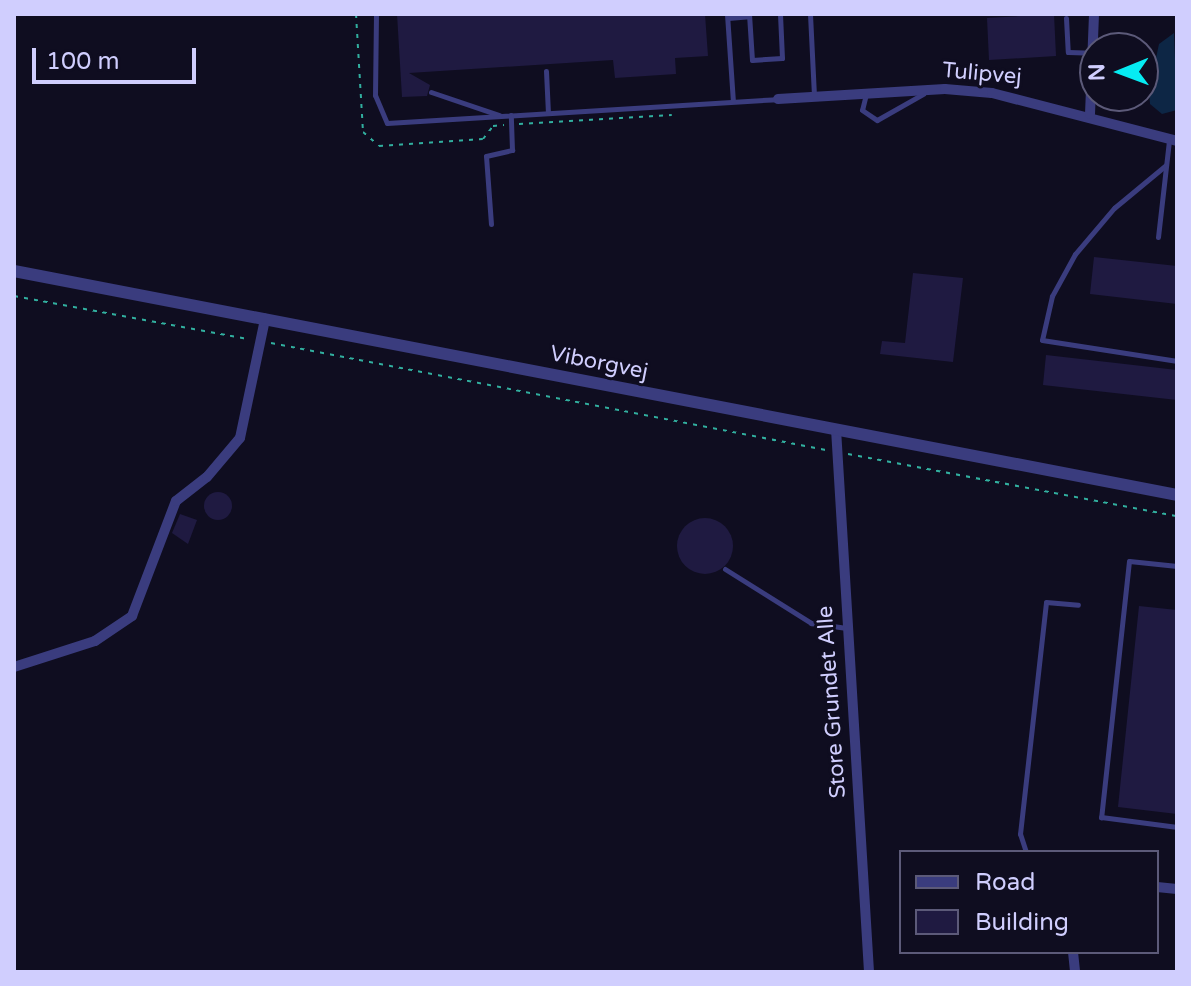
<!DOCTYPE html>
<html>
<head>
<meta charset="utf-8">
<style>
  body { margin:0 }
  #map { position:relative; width:1191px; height:986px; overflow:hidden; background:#0f0d20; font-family:"Varela Round",sans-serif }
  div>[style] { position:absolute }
  .water>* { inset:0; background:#0d2645 }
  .building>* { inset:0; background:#1f1a41 }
  .round { border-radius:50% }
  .path>* { height:2px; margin-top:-1px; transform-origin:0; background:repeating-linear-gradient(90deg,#31af9f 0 4px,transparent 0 10px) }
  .service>* { height:5px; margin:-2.5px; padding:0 2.5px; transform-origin:2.5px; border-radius:2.5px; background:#3a3c7e }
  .minor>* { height:10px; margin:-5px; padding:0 5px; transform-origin:5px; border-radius:5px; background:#3a3c7e }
  .tertiary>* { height:12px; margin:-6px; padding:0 6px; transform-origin:6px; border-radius:6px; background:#3a3c7e }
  span { translate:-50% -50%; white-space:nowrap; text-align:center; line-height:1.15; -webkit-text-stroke:6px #0f0d20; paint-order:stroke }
  .street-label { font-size:22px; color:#d0cefe }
  .frame { position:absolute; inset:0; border:16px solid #d0cefe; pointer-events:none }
  .legend { position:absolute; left:899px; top:850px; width:260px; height:104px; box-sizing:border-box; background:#0f0d20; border:2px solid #5c5a79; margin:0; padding:10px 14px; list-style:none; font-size:24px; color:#d0cefe }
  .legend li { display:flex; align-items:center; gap:16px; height:40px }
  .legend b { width:40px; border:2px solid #5c5a79 }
  .north { position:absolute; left:1079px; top:32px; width:80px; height:80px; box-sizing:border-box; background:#0f0d20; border:2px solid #5c5a79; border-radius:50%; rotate:269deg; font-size:22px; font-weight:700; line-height:32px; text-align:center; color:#d0cefe }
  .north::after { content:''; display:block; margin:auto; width:28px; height:36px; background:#06ebf2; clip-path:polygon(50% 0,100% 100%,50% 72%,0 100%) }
  .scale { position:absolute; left:32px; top:48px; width:164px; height:36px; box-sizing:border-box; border:4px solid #d0cefe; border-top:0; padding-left:10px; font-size:24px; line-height:28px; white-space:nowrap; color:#d0cefe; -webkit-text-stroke:6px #0f0d20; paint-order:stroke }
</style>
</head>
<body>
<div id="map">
  <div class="water">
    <div style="clip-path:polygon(1174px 33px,1177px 110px,1162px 114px,1150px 104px,1149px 91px,1159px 44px)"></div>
  </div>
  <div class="building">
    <div style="clip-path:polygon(397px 14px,705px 14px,708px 56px,675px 58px,676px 74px,615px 78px,613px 60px,409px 73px,430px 85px,427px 96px,402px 97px)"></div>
    <div style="clip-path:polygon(1054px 14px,1056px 56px,989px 60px,987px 18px)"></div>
    <div style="clip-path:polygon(1094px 257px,1177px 266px,1177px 304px,1090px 294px)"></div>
    <div style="clip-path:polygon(913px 273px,963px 278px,953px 362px,880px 354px,882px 341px,905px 343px)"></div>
    <div style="clip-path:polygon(1046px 355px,1177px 370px,1177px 400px,1043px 385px)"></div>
    <div class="round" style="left:204px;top:492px;width:28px;height:28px"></div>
    <div style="clip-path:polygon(180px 514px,197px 520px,188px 544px,172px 533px)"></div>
    <div class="round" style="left:677px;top:518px;width:56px;height:56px"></div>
    <div style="clip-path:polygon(1139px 606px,1177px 610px,1177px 814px,1118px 807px)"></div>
  </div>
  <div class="path">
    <div style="left:356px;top:14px;width:118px;rotate:86.6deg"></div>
    <div style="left:363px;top:132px;width:21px;rotate:41deg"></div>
    <div style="left:379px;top:146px;width:104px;rotate:-3.9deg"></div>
    <div style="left:483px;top:139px;width:16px;rotate:-52deg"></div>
    <div style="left:493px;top:126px;width:11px;rotate:-5deg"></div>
    <div style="left:519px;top:124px;width:153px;rotate:-3.4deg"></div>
    <div style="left:14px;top:296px;width:239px;rotate:10.4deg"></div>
    <div style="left:271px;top:343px;width:565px;rotate:10.91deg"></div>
    <div style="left:848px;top:454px;width:335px;rotate:10.7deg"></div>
  </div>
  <div class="service">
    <div style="left:376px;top:14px;width:81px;rotate:90.7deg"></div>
    <div style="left:375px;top:95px;width:30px;rotate:67deg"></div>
    <div style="left:387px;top:123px;width:391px;rotate:-3.5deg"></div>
    <div style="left:727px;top:14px;width:87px;rotate:86.1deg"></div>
    <div style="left:749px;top:14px;width:46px;rotate:86.3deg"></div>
    <div style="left:752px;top:60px;width:30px;rotate:-4deg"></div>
    <div style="left:782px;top:58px;width:44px;rotate:-92.6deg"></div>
    <div style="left:810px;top:14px;width:82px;rotate:87.2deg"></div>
    <div style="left:728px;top:18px;width:21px;rotate:-5deg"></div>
    <div style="left:1066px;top:18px;width:34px;rotate:87deg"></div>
    <div style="left:1068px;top:52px;width:24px;rotate:2deg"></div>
    <div style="left:546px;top:71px;width:42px;rotate:87.3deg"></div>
    <div style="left:431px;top:92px;width:72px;rotate:18.7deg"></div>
    <div style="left:866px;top:94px;width:16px;rotate:104deg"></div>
    <div style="left:862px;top:110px;width:18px;rotate:34deg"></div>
    <div style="left:877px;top:120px;width:53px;rotate:-29.5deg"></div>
    <div style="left:1166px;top:165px;width:67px;rotate:140.4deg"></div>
    <div style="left:1114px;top:208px;width:60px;rotate:130.3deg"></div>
    <div style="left:1075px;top:254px;width:48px;rotate:118.7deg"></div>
    <div style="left:1052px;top:296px;width:45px;rotate:102.8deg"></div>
    <div style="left:1042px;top:340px;width:137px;rotate:8.8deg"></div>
    <div style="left:491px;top:224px;width:68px;rotate:-94.2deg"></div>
    <div style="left:486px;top:156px;width:27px;rotate:-13deg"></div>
    <div style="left:512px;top:150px;width:35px;rotate:-92deg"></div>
    <div style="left:1158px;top:237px;width:98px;rotate:-83.5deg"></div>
    <div style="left:1177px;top:566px;width:48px;rotate:-174.1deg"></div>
    <div style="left:1129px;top:561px;width:258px;rotate:96.2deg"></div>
    <div style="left:1101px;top:817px;width:77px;rotate:7.5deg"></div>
    <div style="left:725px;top:569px;width:102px;rotate:32.1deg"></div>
    <div style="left:811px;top:623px;width:36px;rotate:8deg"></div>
    <div style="left:1026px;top:852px;width:19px;rotate:-108deg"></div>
    <div style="left:1020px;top:834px;width:233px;rotate:-83.6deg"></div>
    <div style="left:1046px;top:602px;width:32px;rotate:5deg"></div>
  </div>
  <div class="minor">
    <div style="left:778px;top:99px;width:167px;rotate:-3.4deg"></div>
    <div style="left:945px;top:89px;width:47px;rotate:4.9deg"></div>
    <div style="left:992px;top:93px;width:191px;rotate:14.5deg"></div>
    <div style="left:1090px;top:114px;width:100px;rotate:-87.7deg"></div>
    <div style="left:836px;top:429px;width:544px;rotate:86.52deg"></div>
    <div style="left:14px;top:667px;width:85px;rotate:-17.8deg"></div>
    <div style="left:95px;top:641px;width:45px;rotate:-34deg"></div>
    <div style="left:132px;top:616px;width:123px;rotate:-69.1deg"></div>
    <div style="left:176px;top:501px;width:39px;rotate:-38deg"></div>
    <div style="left:207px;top:477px;width:51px;rotate:-49.8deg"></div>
    <div style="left:240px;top:438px;width:122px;rotate:-78.1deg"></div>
    <div style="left:1157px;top:887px;width:20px;rotate:6deg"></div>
    <div style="left:1073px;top:952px;width:20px;rotate:84deg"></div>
  </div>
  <div class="tertiary">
    <div style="left:14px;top:271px;width:1184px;rotate:10.9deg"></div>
  </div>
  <div class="street-label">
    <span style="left:982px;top:74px;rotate:5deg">Tulipvej</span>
    <span style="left:599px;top:363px;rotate:11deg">Viborgvej</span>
    <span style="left:832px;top:702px;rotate:-94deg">Store Grundet Alle</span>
  </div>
  <div class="frame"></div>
  <ul class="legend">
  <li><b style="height:10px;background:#3a3c7e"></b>Road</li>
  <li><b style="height:22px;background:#1f1a41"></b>Building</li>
  </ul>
  <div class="north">N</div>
  <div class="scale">100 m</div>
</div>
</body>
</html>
